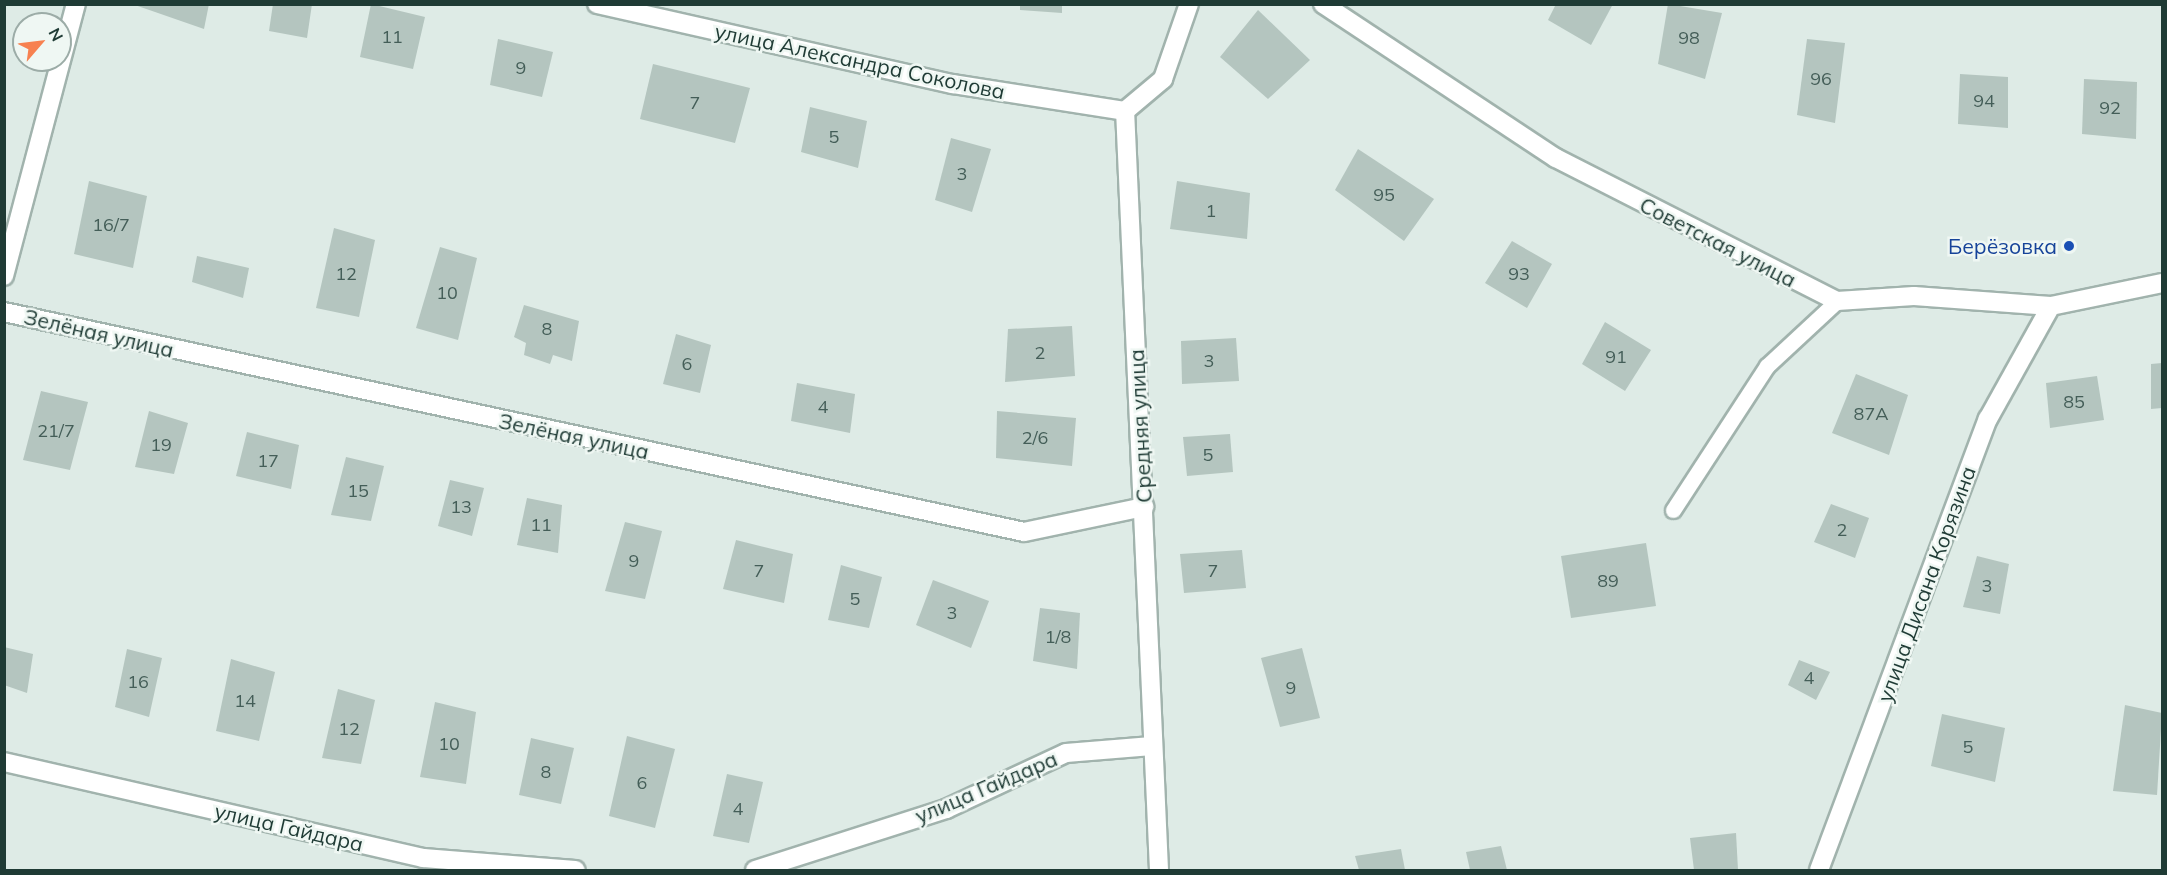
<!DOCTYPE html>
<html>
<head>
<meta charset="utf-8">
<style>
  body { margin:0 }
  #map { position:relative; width:2167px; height:875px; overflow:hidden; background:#deebe6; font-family:Mulish,sans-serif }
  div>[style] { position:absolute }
  .building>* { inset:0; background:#b4c5bf }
  .roads { filter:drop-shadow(2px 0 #a1b3ad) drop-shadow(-2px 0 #a1b3ad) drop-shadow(0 2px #a1b3ad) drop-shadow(0 -2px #a1b3ad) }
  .service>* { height:15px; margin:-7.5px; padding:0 7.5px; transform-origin:7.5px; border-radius:7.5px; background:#fff }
  .minor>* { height:18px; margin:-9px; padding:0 9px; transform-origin:9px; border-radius:9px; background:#fff }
  .tertiary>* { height:18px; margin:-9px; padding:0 9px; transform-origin:9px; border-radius:9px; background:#fff }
  .dots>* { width:16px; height:16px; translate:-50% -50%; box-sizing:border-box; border:3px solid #eff7f3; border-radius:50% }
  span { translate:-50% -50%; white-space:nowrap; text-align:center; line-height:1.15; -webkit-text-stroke:5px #eff7f3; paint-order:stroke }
  .number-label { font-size:18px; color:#445e58 }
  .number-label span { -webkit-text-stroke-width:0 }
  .street-label { font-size:21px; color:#1f3b35 }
  .transit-label { font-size:21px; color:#164399 }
  .right { translate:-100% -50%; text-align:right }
  .frame { position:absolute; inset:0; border:6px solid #1f3b35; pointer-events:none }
  .north { position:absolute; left:12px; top:12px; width:60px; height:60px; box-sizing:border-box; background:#eff7f3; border:2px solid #9caca7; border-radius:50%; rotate:62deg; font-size:16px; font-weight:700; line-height:24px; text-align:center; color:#1f3b35 }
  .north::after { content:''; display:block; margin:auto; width:21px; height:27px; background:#f78150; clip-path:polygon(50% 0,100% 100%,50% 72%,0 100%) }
</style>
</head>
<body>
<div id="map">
  <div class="building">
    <div style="clip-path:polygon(132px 4px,209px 4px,204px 29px)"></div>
    <div style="clip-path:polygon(273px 4px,312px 4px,307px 38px,269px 31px)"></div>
    <div style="clip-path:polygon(371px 4px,425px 17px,413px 69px,360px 57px)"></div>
    <div style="clip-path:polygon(1020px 4px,1062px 4px,1062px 13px,1020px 10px)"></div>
    <div style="clip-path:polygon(1556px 4px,1613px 4px,1591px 45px,1548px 20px)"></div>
    <div style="clip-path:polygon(1668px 4px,1722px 13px,1705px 79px,1658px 64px)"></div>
    <div style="clip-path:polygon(1258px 10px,1310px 60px,1268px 99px,1220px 57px)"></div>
    <div style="clip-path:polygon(498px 39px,553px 52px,542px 97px,490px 85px)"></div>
    <div style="clip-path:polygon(1807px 39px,1845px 43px,1835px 123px,1797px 115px)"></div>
    <div style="clip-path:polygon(653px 64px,750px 88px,735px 143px,640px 119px)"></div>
    <div style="clip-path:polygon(1960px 74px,2008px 77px,2008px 128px,1958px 124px)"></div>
    <div style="clip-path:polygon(2084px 79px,2137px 82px,2136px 139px,2082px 134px)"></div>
    <div style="clip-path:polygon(810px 107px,867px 121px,858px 168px,801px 152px)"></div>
    <div style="clip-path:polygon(951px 138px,991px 149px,972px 212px,935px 200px)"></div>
    <div style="clip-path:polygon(1358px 149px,1434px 199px,1404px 241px,1335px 190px)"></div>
    <div style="clip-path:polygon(89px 181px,147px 196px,133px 268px,74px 254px)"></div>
    <div style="clip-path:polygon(1177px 181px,1250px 193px,1247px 239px,1170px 229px)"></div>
    <div style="clip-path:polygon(334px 228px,375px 240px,359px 317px,316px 308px)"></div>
    <div style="clip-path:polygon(1512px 241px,1552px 264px,1527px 308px,1485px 283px)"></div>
    <div style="clip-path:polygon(440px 247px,477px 258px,458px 340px,416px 328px)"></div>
    <div style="clip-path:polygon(197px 256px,249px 268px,243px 298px,192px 282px)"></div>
    <div style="clip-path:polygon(524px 305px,579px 321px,572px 361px,553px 355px,550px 364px,524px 355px,526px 343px,514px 337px)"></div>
    <div style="clip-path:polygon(1605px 322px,1651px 350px,1625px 391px,1582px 364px)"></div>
    <div style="clip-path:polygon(1072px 326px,1075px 376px,1005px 382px,1008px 329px)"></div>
    <div style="clip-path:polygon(676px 334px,711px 345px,700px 393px,663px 384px)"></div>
    <div style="clip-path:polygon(1236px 338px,1239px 381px,1182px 384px,1181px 341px)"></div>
    <div style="clip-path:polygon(2162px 363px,2162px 408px,2151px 409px,2151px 364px)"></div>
    <div style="clip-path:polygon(1856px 374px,1908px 395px,1889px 455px,1832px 433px)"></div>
    <div style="clip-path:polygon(2097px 376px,2104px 420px,2050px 428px,2046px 383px)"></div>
    <div style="clip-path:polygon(797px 383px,855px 394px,850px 433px,791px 421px)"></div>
    <div style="clip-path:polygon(41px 391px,88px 402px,70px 470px,23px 460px)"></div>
    <div style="clip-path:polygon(149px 411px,188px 423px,174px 474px,135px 467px)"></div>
    <div style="clip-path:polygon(997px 411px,1076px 418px,1072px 466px,996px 458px)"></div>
    <div style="clip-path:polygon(247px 432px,299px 445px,291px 489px,236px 476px)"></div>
    <div style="clip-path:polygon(1230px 434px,1233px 472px,1187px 476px,1183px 437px)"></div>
    <div style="clip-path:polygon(346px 457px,384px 466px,371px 521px,331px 515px)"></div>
    <div style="clip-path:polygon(450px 480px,484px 488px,472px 536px,438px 526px)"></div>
    <div style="clip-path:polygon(527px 498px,562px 505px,558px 553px,517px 545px)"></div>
    <div style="clip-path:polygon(1831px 504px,1869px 518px,1855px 558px,1814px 542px)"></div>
    <div style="clip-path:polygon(625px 522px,662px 531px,645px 599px,605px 591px)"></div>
    <div style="clip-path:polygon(736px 540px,793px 554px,784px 603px,723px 589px)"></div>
    <div style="clip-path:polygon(1646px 543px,1656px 606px,1571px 618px,1561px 556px)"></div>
    <div style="clip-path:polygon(1242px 550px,1246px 588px,1184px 593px,1180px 554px)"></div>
    <div style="clip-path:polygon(1977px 556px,2009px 564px,2000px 614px,1963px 607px)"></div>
    <div style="clip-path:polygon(841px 565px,882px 577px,869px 628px,828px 620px)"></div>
    <div style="clip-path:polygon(933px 580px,989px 601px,971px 648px,916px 625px)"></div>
    <div style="clip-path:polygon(1040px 608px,1080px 613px,1077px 669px,1033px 661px)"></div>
    <div style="clip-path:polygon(4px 647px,33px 654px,27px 693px,4px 685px)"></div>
    <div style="clip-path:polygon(1302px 648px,1320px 718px,1280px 727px,1261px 658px)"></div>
    <div style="clip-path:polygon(127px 649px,162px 658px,149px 717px,115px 707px)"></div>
    <div style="clip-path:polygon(231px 659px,275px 672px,259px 741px,216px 731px)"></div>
    <div style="clip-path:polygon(1799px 660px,1830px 672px,1816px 700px,1788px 685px)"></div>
    <div style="clip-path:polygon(338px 689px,375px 700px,361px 764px,322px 758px)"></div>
    <div style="clip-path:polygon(435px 702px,476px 712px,466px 784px,420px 777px)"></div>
    <div style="clip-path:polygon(2125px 705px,2162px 713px,2157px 795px,2113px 791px)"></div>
    <div style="clip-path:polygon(1942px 714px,2005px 728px,1995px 782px,1931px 766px)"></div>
    <div style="clip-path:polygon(627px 736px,675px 749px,655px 828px,609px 816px)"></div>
    <div style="clip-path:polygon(531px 738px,574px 748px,561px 804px,519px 795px)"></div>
    <div style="clip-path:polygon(727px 774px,763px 782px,749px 843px,713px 836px)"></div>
    <div style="clip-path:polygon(1736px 833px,1738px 870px,1694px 870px,1690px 838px)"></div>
    <div style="clip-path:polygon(1501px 846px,1507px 870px,1470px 870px,1466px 852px)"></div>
    <div style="clip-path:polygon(1401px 849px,1405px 870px,1359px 870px,1355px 856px)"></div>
  </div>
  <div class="roads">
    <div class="service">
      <div style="left:1673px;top:510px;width:172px;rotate:-56.9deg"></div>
      <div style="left:1767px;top:366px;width:96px;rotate:-42.9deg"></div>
    </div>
    <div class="minor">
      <div style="left:597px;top:4px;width:365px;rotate:12.7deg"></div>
      <div style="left:953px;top:84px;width:174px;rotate:8.9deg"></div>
      <div style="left:4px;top:276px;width:281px;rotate:-75.2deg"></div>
      <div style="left:4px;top:312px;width:1043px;rotate:12.17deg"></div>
      <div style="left:1024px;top:532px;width:123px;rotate:-11.8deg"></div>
      <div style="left:4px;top:762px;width:430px;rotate:12.9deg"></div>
      <div style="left:423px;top:858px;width:153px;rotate:4.5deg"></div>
      <div style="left:755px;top:870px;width:201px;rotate:-17.7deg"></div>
      <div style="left:946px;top:809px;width:132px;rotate:-25deg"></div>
      <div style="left:1066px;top:753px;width:86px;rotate:-4.7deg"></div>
      <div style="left:1159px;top:870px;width:760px;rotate:-92.56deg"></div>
      <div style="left:1125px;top:111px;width:50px;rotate:-40.1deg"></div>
      <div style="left:1163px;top:79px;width:79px;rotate:-70.9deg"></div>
      <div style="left:1819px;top:870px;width:482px;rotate:-69.5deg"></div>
      <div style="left:1988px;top:419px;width:129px;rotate:-60.9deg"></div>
    </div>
    <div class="tertiary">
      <div style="left:1323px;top:4px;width:279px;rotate:33.5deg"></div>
      <div style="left:1556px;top:158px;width:315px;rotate:27deg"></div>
      <div style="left:1837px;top:301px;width:77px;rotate:-3.7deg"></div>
      <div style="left:1914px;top:296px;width:137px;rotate:4.2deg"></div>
      <div style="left:2051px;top:306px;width:113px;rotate:-11.7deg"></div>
    </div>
  </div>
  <div class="dots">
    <div style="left:2069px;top:246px;background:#1a4fb4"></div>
  </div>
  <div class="number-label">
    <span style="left:392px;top:37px">11</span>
    <span style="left:1689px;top:38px">98</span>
    <span style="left:521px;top:68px">9</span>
    <span style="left:1821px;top:79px">96</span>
    <span style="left:1984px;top:101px">94</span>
    <span style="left:695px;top:103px">7</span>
    <span style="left:2110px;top:108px">92</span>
    <span style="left:834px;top:137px">5</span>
    <span style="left:962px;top:174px">3</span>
    <span style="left:1384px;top:195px">95</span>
    <span style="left:1211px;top:211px">1</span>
    <span style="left:111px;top:225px">16/7</span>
    <span style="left:346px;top:274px">12</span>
    <span style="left:1519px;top:274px">93</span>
    <span style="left:447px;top:293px">10</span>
    <span style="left:547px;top:329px">8</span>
    <span style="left:1040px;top:353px">2</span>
    <span style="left:1616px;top:357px">91</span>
    <span style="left:1209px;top:361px">3</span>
    <span style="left:687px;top:364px">6</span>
    <span style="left:2074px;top:402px">85</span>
    <span style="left:823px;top:407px">4</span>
    <span style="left:1871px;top:414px">87А</span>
    <span style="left:56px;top:431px">21/7</span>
    <span style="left:1035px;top:438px">2/6</span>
    <span style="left:161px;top:445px">19</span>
    <span style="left:1208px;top:455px">5</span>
    <span style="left:268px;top:461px">17</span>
    <span style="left:358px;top:491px">15</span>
    <span style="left:461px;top:507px">13</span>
    <span style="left:541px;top:525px">11</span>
    <span style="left:1842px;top:530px">2</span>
    <span style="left:634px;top:561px">9</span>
    <span style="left:759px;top:571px">7</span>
    <span style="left:1213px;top:571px">7</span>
    <span style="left:1608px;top:581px">89</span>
    <span style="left:1987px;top:586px">3</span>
    <span style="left:855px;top:599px">5</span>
    <span style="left:952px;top:613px">3</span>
    <span style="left:1058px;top:637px">1/8</span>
    <span style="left:1809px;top:678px">4</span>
    <span style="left:138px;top:682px">16</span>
    <span style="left:1291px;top:688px">9</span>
    <span style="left:245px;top:701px">14</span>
    <span style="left:349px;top:729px">12</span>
    <span style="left:449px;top:744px">10</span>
    <span style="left:1968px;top:747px">5</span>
    <span style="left:546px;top:772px">8</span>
    <span style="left:642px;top:783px">6</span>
    <span style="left:738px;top:809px">4</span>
  </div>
  <div class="street-label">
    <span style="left:860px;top:61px;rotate:12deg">улица Александра Соколова</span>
    <span style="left:1718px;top:242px;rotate:27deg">Советская улица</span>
    <span style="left:99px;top:333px;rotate:13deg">Зелёная улица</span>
    <span style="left:1140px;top:426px;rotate:-93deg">Средняя улица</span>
    <span style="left:574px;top:436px;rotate:12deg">Зелёная улица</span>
    <span style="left:1926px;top:584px;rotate:-70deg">улица Дисана Корязина</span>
    <span style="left:986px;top:787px;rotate:-23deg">улица Гайдара</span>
    <span style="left:289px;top:827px;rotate:13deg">улица Гайдара</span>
  </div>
  <div class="transit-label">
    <span class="right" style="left:2057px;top:246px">Берёзовка</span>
  </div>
  <div class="frame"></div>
  <div class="north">N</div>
</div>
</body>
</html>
